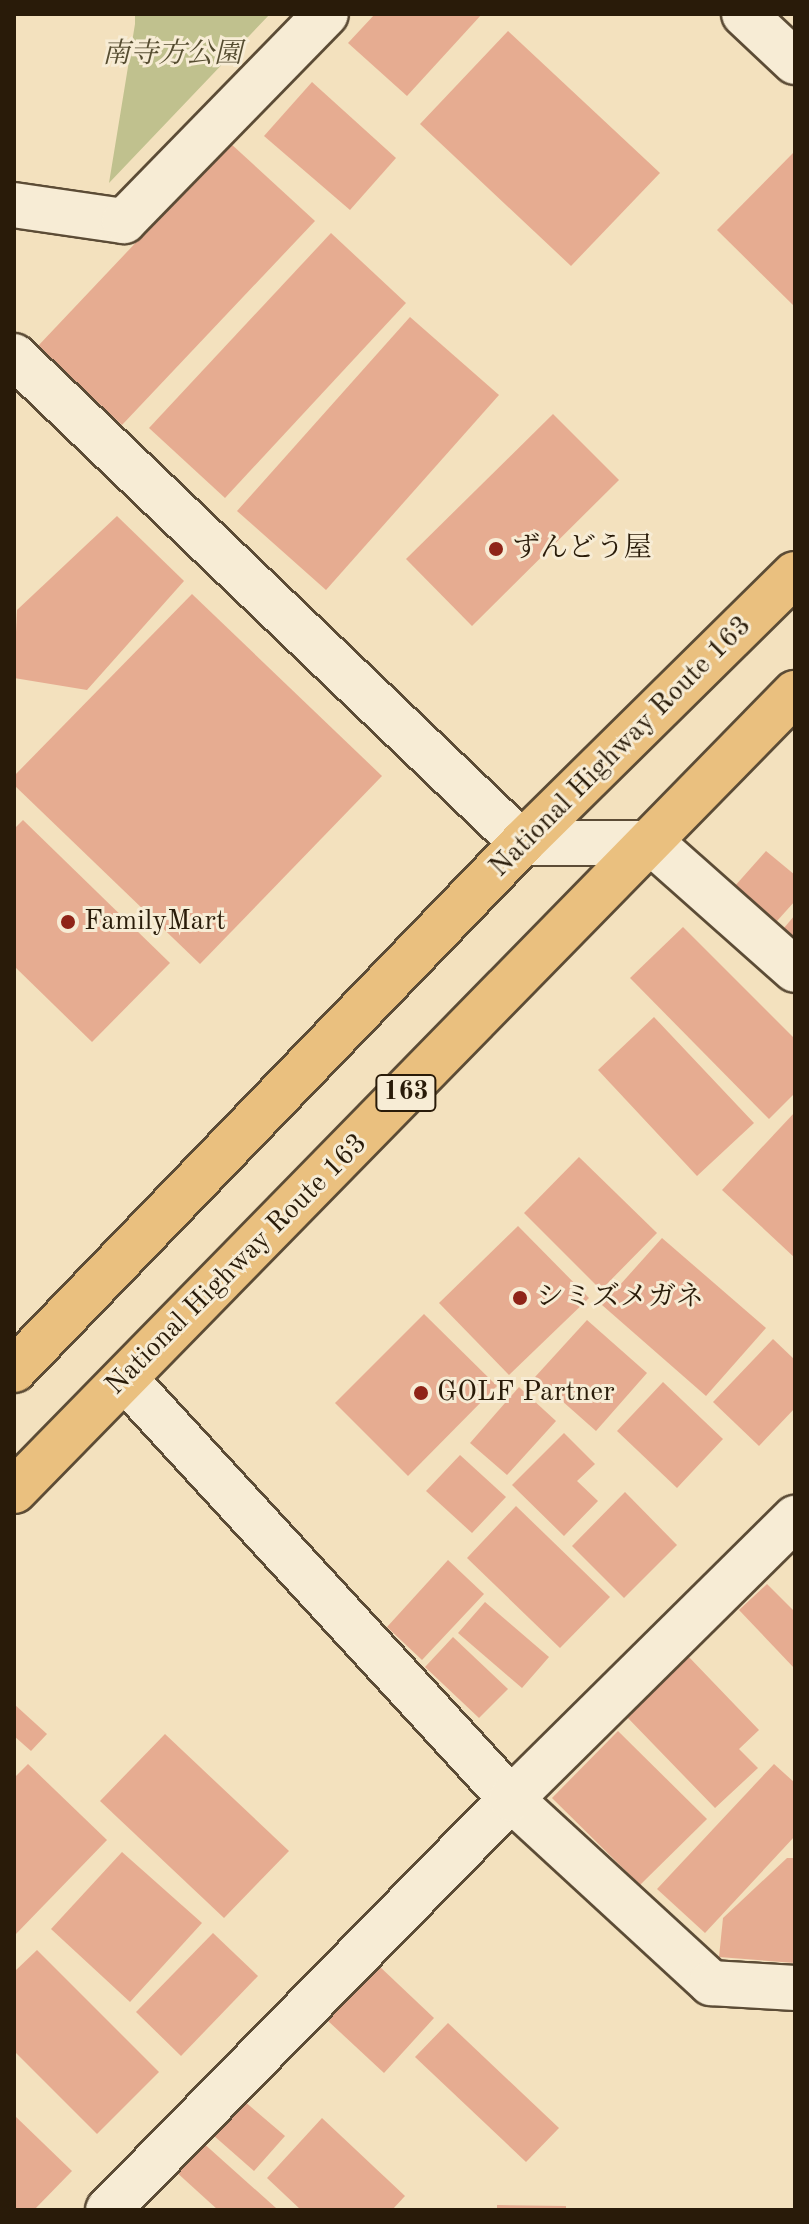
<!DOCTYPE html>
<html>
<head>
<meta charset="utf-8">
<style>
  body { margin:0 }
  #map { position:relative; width:809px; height:2224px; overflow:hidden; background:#f3e1be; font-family:"Old Standard TT","Noto Serif JP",serif }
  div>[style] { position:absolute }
  .green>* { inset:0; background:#c0c18e }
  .building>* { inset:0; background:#e6ac91 }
  .roads { filter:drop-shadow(2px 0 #5c4c36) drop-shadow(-2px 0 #5c4c36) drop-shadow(0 2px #5c4c36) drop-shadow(0 -2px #5c4c36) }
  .minor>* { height:44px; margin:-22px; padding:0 22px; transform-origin:22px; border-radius:22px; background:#f7ecd5 }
  .trunk>* { height:44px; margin:-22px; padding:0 22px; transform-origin:22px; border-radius:22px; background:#eac07f }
  .dots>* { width:22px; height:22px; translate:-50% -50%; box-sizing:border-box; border:4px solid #f7ecd5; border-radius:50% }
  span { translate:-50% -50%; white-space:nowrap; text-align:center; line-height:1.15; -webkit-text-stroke:6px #f7ecd5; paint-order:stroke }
  .shield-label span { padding:2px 6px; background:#f7ecd5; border:2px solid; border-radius:6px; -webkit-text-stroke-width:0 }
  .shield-label { font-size:26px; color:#291b09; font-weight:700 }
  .park-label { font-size:28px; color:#564d31; font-style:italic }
  .poi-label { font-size:28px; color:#291b09 }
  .left { translate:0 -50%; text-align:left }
  .street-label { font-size:28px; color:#291b09 }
  .frame { position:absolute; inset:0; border:16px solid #291b09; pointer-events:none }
</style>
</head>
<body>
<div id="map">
  <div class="green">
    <div style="clip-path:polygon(135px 14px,270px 14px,109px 183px,135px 24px)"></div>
  </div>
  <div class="building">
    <div style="clip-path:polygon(375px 14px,482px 14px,407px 96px,348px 43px)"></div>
    <div style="clip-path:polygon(508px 31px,660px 173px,571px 266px,420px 124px)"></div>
    <div style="clip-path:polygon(312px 82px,396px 158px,350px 210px,264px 136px)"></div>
    <div style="clip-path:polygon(230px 143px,315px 221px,122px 425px,38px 346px)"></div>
    <div style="clip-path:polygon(795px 151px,795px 307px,717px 230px)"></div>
    <div style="clip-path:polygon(331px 233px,406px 303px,225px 498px,149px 428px)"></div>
    <div style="clip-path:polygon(410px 317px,499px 395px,326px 590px,237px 511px)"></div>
    <div style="clip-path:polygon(553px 414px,619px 480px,472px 626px,406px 559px)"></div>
    <div style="clip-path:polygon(117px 516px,184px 581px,87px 690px,14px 678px,17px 610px)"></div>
    <div style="clip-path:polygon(192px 594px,382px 776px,200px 964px,14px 785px,14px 776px)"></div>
    <div style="clip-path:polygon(23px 820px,170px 963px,92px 1042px,14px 966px,14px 829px)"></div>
    <div style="clip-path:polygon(766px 851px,795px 875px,795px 901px,768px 931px,726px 896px)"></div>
    <div style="clip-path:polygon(795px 915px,795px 950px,778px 935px)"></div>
    <div style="clip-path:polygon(683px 927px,795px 1039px,795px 1093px,769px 1119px,630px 978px)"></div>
    <div style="clip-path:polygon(654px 1017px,754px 1123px,697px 1176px,598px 1070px)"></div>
    <div style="clip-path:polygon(795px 1112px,795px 1258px,722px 1190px)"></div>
    <div style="clip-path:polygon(579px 1157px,657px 1233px,601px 1290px,524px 1213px)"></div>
    <div style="clip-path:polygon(518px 1226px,589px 1298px,509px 1375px,439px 1303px)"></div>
    <div style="clip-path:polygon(662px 1238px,766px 1328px,706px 1396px,602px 1305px)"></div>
    <div style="clip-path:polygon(424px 1314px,497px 1386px,408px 1476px,335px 1403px)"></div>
    <div style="clip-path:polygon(587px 1320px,647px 1373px,596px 1431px,535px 1377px)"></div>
    <div style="clip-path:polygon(773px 1339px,795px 1360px,795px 1408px,759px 1446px,713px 1402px)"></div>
    <div style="clip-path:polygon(663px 1382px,723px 1439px,677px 1488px,617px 1431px)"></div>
    <div style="clip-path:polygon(519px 1387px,556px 1421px,507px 1475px,470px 1443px)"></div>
    <div style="clip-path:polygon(564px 1433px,595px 1464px,577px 1481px,598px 1501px,564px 1536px,512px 1485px)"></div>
    <div style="clip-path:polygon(460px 1455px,506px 1497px,472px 1533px,426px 1491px)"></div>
    <div style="clip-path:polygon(625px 1492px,677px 1545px,624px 1598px,572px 1546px)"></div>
    <div style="clip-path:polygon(516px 1506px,610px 1597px,560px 1648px,467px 1558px)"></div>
    <div style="clip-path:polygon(448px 1560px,484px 1594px,422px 1660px,387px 1627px)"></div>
    <div style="clip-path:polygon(767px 1584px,795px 1612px,795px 1669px,739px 1610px)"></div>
    <div style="clip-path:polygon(485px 1602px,549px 1657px,522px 1688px,458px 1633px)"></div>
    <div style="clip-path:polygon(453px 1637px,508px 1689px,479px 1718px,425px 1667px)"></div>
    <div style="clip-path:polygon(687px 1655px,759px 1730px,739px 1749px,758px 1768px,715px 1808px,625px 1715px)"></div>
    <div style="clip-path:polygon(14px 1704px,47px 1734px,31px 1751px,14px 1736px)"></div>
    <div style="clip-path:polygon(618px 1731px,707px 1819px,640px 1885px,552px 1798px)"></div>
    <div style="clip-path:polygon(165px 1734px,289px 1851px,224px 1918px,100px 1801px)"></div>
    <div style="clip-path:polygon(28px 1764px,107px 1840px,14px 1936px,14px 1778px)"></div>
    <div style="clip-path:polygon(774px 1764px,795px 1783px,795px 1836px,705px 1933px,657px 1889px)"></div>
    <div style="clip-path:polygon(122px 1852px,202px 1923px,130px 2002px,51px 1929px)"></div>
    <div style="clip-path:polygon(787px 1858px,795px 1858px,795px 1963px,719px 1957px,723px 1918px)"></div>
    <div style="clip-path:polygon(213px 1933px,258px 1976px,181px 2056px,136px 2012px)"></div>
    <div style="clip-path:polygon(37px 1950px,159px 2072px,97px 2134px,14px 2051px,14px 1972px)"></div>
    <div style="clip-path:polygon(378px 1965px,434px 2018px,384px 2073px,327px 2020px)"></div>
    <div style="clip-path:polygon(448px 2023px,559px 2128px,526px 2162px,415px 2057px)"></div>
    <div style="clip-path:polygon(243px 2100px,285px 2136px,254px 2171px,213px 2135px)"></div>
    <div style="clip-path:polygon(14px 2115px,72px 2171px,34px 2210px,14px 2210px)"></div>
    <div style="clip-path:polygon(322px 2118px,405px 2196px,392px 2210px,301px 2210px,267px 2178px)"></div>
    <div style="clip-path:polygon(201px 2141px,276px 2208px,218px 2210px,174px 2170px)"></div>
    <div style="clip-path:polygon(497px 2205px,566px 2206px,566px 2210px,497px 2210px)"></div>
  </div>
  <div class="roads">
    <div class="minor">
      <div style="left:744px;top:14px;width:70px;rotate:43.3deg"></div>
      <div style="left:14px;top:205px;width:111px;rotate:8.3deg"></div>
      <div style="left:124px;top:221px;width:289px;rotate:-45.7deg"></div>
      <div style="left:14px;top:356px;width:704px;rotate:43.79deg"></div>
      <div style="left:522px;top:843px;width:130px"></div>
      <div style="left:652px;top:843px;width:191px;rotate:41.6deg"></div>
      <div style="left:125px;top:1379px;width:570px;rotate:47.42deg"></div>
      <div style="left:511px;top:1799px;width:272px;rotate:42.6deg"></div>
      <div style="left:711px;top:1983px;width:84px;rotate:3.4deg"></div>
      <div style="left:108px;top:2210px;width:576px;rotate:-45.56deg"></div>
      <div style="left:511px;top:1799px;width:400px;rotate:-44.7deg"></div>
    </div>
    <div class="trunk">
      <div style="left:14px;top:1370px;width:732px;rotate:-46.05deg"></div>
      <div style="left:522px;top:843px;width:383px;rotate:-44.6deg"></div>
      <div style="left:14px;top:1491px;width:1117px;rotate:-45.62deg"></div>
    </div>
  </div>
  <div class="dots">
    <div style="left:496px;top:549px;background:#8f2418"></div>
    <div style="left:68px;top:922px;background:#8f2418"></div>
    <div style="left:520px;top:1298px;background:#8f2418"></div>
    <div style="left:421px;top:1393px;background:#8f2418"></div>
  </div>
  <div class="shield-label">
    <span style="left:406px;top:1093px">163</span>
  </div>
  <div class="park-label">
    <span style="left:172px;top:55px">南寺方公園</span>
  </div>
  <div class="poi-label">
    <span class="left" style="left:512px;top:549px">ずんどう屋</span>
    <span class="left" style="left:84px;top:922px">FamilyMart</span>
    <span class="left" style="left:536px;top:1298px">シミズメガネ</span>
    <span class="left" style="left:437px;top:1393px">GOLF Partner</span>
  </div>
  <div class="street-label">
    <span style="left:621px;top:747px;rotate:-45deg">National Highway Route 163</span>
    <span style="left:237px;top:1265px;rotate:-45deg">National Highway Route 163</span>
  </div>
  <div class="frame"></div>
</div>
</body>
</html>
